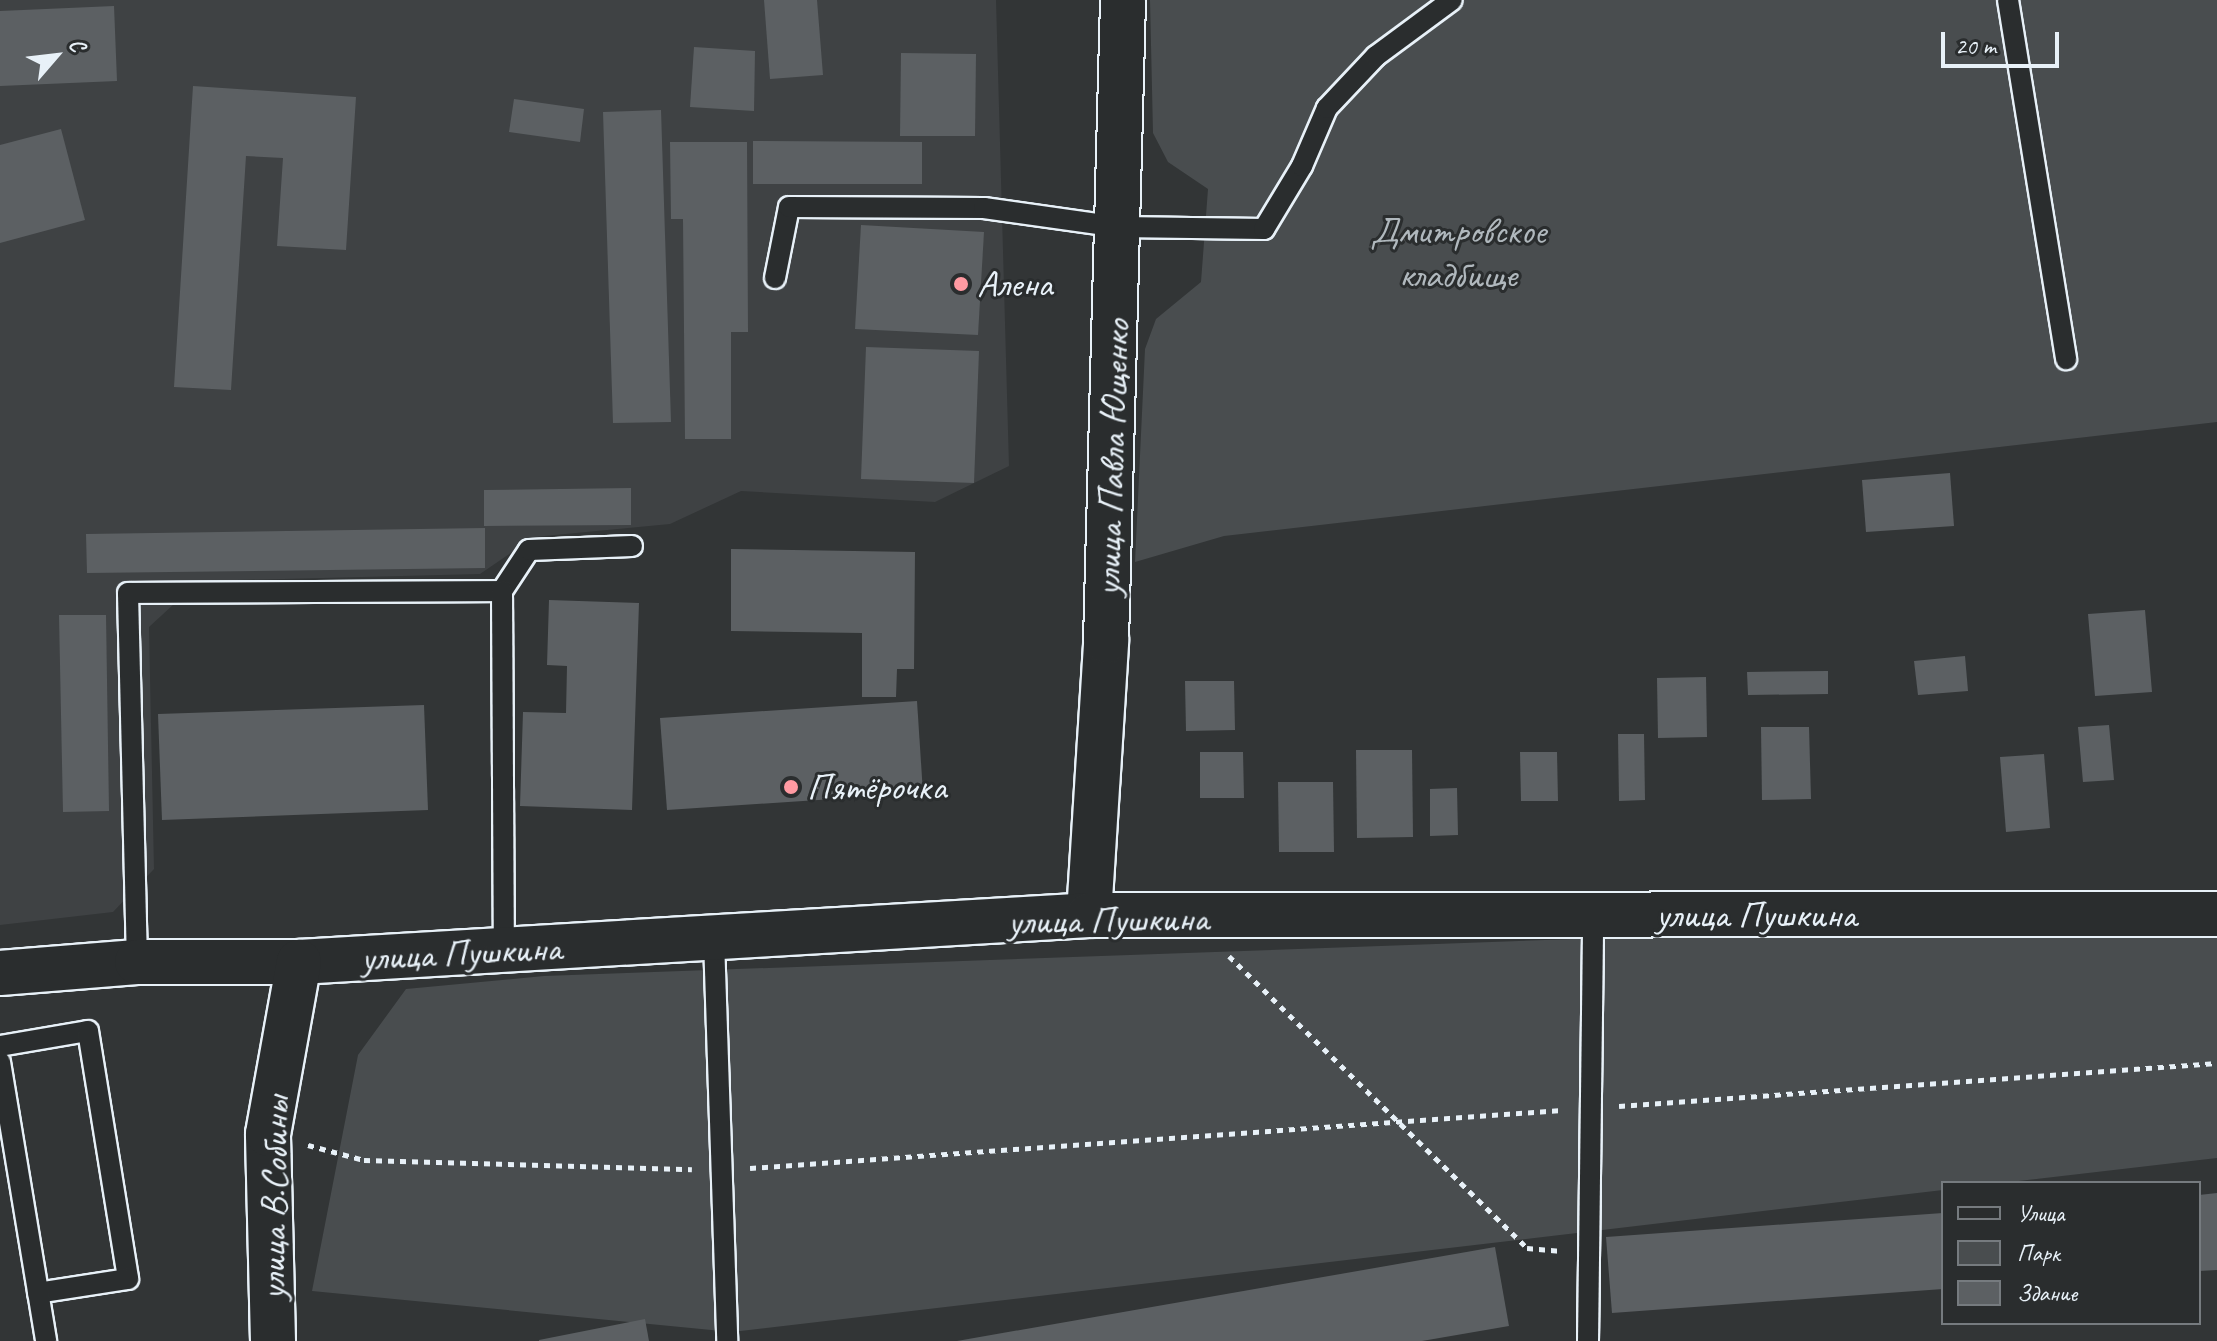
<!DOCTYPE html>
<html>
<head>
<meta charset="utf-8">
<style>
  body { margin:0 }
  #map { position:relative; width:2217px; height:1341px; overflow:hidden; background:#323536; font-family:Caveat,sans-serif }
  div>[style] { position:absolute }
  .built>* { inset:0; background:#3f4244 }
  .green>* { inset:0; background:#494d4f }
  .building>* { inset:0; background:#5c6063 }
  .path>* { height:5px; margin-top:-2.5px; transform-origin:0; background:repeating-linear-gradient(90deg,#e8f1f8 0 6px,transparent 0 12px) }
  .roads { filter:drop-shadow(2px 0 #e8f1f8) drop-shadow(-2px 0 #e8f1f8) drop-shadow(0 2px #e8f1f8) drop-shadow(0 -2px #e8f1f8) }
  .lane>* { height:20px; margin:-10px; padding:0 10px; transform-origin:10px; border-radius:10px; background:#2a2d2e }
  .secondary>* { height:44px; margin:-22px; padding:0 22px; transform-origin:22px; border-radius:22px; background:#2a2d2e }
  .dots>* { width:22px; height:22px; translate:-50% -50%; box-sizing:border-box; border:4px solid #2a2d2e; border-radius:50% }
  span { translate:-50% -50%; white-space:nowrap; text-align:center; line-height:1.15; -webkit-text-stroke:6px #2a2d2e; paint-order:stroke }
  .park-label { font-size:38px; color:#b0b8bd }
  .poi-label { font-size:38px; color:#e8f1f8 }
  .left { translate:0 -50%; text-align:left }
  .street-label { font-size:38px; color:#e8f1f8 }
  .legend { position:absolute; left:1941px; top:1181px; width:260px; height:144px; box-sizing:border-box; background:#2a2d2e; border:2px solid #767b7f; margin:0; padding:10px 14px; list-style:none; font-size:24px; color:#e8f1f8 }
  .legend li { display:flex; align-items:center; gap:16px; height:40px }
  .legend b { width:40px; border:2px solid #767b7f }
  .north { position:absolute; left:16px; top:16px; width:80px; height:80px; -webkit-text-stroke:6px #2a2d2e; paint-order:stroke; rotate:62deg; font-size:22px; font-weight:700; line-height:32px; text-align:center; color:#e8f1f8 }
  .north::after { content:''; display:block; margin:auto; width:28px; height:36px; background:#e8f1f8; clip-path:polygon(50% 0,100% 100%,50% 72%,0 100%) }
  .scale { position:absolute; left:1941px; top:32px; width:118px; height:36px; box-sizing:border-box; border:4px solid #e8f1f8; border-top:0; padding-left:10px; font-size:24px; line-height:28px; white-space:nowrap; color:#e8f1f8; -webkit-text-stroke:6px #2a2d2e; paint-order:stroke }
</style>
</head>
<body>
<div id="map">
  <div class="built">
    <div style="clip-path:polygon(0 0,996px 0,1009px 466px,935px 502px,741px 491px,670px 524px,534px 537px,480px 574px,199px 581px,149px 627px,154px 869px,113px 912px,0 925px)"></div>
  </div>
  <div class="green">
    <div style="clip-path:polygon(1150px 0,2217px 0,2217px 422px,1224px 536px,1135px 562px,1145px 349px,1156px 319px,1201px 282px,1208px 189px,1168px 162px,1153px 133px)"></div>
    <div style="clip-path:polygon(2217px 916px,2217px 1158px,2001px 1183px,1943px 1183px,1943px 1190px,732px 1332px,312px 1291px,358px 1055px,406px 989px,544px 976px)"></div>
  </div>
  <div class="building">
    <div style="clip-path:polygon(764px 0,817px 0,823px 75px,770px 79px)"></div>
    <div style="clip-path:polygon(114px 6px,117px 81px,0 86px,0 11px)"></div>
    <div style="clip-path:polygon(694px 47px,755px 51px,754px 111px,690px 107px)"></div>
    <div style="clip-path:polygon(901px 53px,976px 54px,975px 136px,900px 136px)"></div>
    <div style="clip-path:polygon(193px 86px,356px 97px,346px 250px,277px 246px,283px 158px,246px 156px,231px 390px,174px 387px)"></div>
    <div style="clip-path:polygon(514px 99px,584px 109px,580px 142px,509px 132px)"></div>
    <div style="clip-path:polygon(661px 110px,671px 422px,613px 423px,603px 112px)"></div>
    <div style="clip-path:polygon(61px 129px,85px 220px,0 243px,0 145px)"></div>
    <div style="clip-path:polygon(753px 141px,922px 142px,922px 184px,753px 184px)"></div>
    <div style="clip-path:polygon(670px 142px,747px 142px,748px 332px,731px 332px,731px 439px,685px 439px,683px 219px,671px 219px)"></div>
    <div style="clip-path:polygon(861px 225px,984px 232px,978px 335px,855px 329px)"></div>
    <div style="clip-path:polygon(866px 347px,979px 351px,974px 483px,861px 479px)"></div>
    <div style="clip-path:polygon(1950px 473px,1954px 526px,1866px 532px,1862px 480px)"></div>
    <div style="clip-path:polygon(631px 488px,631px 525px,484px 526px,484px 490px)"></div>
    <div style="clip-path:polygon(485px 528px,485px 568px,87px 573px,86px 534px)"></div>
    <div style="clip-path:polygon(731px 549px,915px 552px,914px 669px,897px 669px,896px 697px,862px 697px,862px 633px,731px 631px)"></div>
    <div style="clip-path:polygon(549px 600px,639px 603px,632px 810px,520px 806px,523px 712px,566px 713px,567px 666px,547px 665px)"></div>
    <div style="clip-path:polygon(2145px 610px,2152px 692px,2095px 696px,2088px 614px)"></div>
    <div style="clip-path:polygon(59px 615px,106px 615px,109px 811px,63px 812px)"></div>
    <div style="clip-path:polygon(1965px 656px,1968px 691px,1918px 695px,1914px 661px)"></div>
    <div style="clip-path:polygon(1828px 671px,1828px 694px,1748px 695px,1747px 672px)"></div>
    <div style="clip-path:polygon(1706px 677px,1707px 737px,1658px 738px,1657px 678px)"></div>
    <div style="clip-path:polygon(1185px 681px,1234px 681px,1235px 730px,1186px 731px)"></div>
    <div style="clip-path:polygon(917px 701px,923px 793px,667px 810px,660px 718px)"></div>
    <div style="clip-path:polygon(424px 705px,428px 810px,162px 820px,158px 714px)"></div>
    <div style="clip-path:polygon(2109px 725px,2114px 780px,2083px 782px,2078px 727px)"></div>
    <div style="clip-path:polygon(1761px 727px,1809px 727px,1811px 799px,1762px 800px)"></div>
    <div style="clip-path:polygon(1618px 734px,1644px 734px,1645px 800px,1619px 801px)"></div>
    <div style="clip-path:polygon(1356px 750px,1412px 750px,1413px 837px,1357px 838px)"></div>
    <div style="clip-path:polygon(1200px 752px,1243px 752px,1244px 798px,1200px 798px)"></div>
    <div style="clip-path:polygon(1520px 752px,1557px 752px,1558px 801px,1521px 801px)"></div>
    <div style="clip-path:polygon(2044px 754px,2050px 828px,2006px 832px,2000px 757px)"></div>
    <div style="clip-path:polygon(1278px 782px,1333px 782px,1334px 852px,1279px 852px)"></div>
    <div style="clip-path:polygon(1457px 788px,1458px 835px,1430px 836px,1430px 789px)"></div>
    <div style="clip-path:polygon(2217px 1193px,2217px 1270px,2199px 1271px,2199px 1195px)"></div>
    <div style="clip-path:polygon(1943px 1213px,1943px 1289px,1612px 1313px,1606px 1237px)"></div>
    <div style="clip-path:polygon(1495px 1247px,1509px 1326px,1422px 1341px,957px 1341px)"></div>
    <div style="clip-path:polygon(645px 1319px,649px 1341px,539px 1341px,539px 1340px)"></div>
  </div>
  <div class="path">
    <div style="left:1229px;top:956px;width:417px;rotate:44.4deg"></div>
    <div style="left:1527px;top:1248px;width:32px;rotate:5deg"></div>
    <div style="left:1619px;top:1106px;width:600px;rotate:-4.11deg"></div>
    <div style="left:308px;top:1145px;width:58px;rotate:15deg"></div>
    <div style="left:364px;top:1160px;width:328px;rotate:1.6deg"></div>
    <div style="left:750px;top:1168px;width:814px;rotate:-4.09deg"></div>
  </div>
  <div class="roads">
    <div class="lane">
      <div style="left:2008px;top:0;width:364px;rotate:80.8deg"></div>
      <div style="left:775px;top:278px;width:72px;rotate:-78.8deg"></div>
      <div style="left:789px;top:207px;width:195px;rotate:0.3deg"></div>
      <div style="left:984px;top:208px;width:137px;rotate:8deg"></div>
      <div style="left:1120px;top:227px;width:144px;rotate:0.8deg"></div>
      <div style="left:1264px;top:229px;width:74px;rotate:-58.9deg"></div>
      <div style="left:1302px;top:166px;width:63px;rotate:-66.7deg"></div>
      <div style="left:1327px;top:108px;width:71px;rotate:-46.7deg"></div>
      <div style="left:1376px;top:56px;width:94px;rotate:-36.4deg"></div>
      <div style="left:502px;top:591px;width:49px;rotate:-56.6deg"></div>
      <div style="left:529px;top:550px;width:103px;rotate:-2.2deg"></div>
      <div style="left:714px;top:940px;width:401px;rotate:88.1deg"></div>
      <div style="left:137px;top:962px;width:369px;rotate:-91.4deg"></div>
      <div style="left:128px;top:593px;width:374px;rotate:-0.3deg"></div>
      <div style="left:502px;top:591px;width:359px;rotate:89.7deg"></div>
      <div style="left:0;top:1046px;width:89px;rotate:-9.7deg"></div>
      <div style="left:88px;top:1031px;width:251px;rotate:80.8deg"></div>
      <div style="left:128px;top:1279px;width:91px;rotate:171.2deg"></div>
      <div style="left:0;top:1062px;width:283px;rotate:80.6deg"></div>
      <div style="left:1588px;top:1341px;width:426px;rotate:-89.3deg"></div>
    </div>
    <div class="secondary">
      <div style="left:1089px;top:915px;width:275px;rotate:-86.4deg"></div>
      <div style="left:1106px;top:641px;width:641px;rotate:-88.48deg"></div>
      <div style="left:0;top:973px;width:137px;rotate:-4.6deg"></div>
      <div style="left:137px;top:962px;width:162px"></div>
      <div style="left:299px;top:962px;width:791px;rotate:-3.4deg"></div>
      <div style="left:1089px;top:915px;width:1128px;rotate:-0.05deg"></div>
      <div style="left:273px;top:1341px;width:207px;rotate:-91.4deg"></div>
      <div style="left:268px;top:1134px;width:175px;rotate:-79.8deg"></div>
    </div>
  </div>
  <div class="dots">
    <div style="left:961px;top:284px;background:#ff9aa2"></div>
    <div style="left:791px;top:787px;background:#ff9aa2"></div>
  </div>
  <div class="park-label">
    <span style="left:1458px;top:253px">Дмитровское<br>кладбище</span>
  </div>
  <div class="poi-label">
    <span class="left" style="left:977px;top:284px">Алена</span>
    <span class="left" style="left:807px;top:787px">Пятёрочка</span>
  </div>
  <div class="street-label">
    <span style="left:1112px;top:458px;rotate:-88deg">улица Павла Ющенко</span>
    <span style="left:1756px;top:915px">улица Пушкина</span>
    <span style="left:1108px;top:920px;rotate:-1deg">улица Пушкина</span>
    <span style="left:461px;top:953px;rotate:-3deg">улица Пушкина</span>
    <span style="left:274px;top:1198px;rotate:-89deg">улица В.Собины</span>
  </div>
  <ul class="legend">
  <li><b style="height:10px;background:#2a2d2e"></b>Улица</li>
  <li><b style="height:22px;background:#494d4f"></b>Парк</li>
  <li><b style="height:22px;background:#5c6063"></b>Здание</li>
  </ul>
  <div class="north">С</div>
  <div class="scale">20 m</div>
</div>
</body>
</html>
